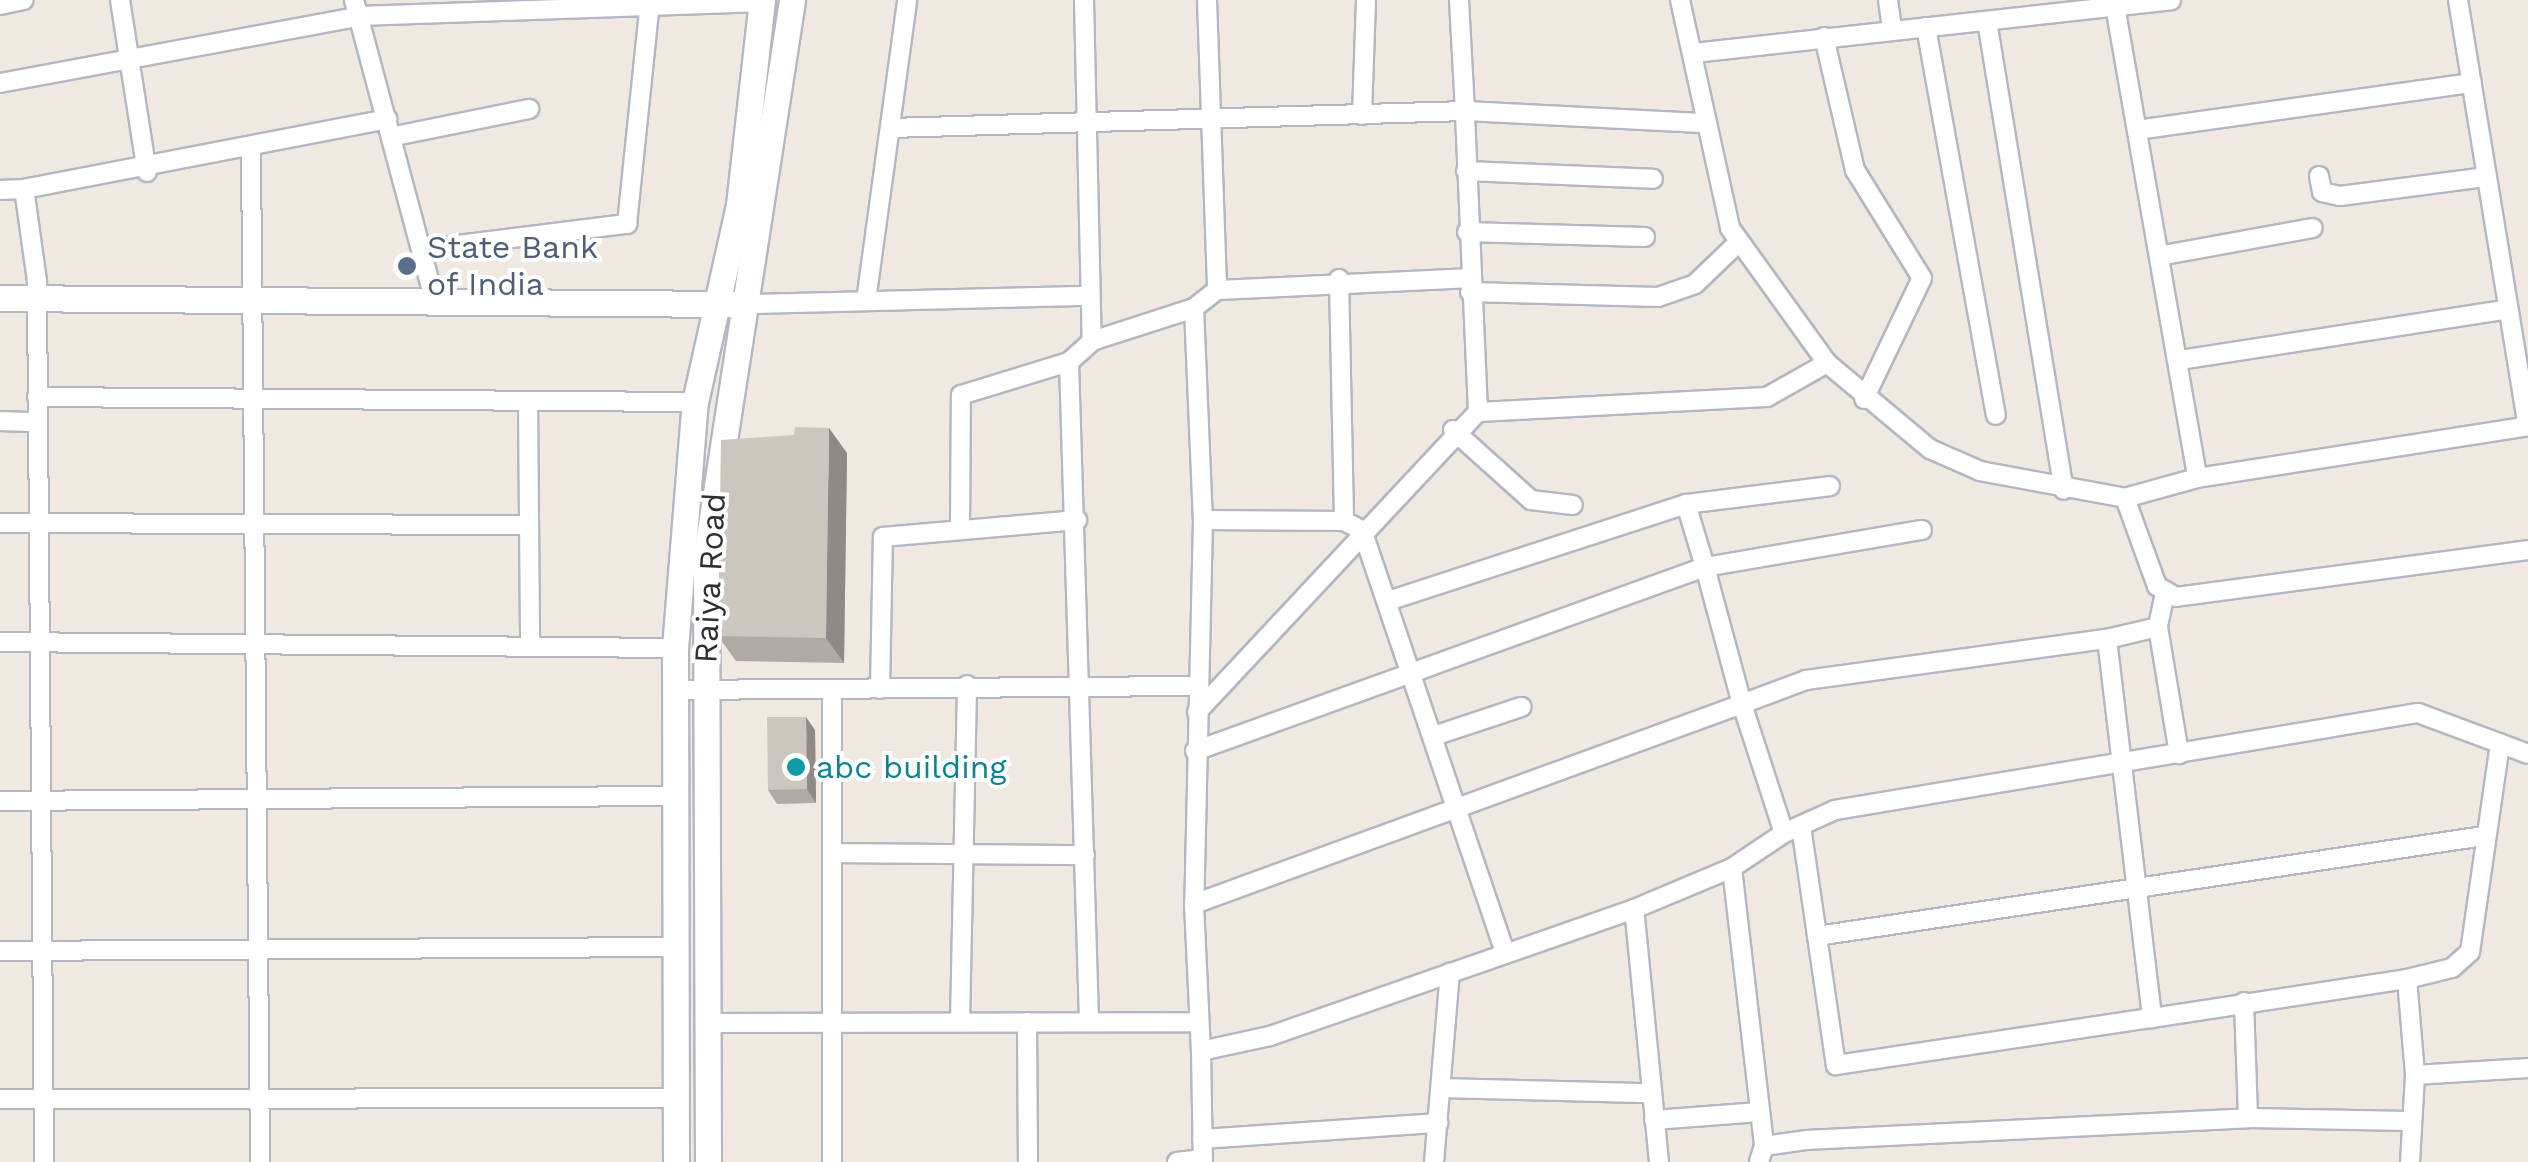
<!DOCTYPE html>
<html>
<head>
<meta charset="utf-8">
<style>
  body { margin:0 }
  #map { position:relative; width:2528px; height:1162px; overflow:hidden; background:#efe9e1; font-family:"Work Sans",sans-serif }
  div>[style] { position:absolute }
  .roads { filter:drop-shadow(2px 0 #b4b7c1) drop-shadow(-2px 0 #b4b7c1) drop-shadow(0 2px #b4b7c1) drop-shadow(0 -2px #b4b7c1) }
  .street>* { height:18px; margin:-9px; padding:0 9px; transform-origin:9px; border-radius:9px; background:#fff }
  .secondary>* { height:25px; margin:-12.5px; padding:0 12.5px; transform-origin:12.5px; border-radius:12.5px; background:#fff }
  .wall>* { inset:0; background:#afaba4 }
  .shaded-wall>* { inset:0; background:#8e8b86 }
  .building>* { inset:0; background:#cbc7bf }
  .dots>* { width:28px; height:28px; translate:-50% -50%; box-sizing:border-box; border:5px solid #fff; border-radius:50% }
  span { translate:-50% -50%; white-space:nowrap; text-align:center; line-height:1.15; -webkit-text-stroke:8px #fff; paint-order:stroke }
  .service-label { font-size:32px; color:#4e5e75 }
  .left { translate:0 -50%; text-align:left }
  .street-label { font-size:32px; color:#2e2e2e }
  .culture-label { font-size:32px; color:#0d838f }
</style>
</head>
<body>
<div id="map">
  <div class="roads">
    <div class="street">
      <div style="left:120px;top:0;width:174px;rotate:81.1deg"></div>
      <div style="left:354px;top:0;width:313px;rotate:75deg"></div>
      <div style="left:1084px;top:0;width:341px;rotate:88.7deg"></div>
      <div style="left:1207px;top:0;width:290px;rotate:88deg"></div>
      <div style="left:1217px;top:290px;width:252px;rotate:-2.7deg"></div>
      <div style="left:1680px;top:0;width:233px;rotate:77.6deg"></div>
      <div style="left:1730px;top:228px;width:166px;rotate:54.3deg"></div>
      <div style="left:1827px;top:363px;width:134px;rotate:39.9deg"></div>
      <div style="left:1930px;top:449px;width:55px;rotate:23.7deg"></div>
      <div style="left:1980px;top:471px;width:147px;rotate:10.5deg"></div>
      <div style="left:2125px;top:498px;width:94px;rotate:70deg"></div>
      <div style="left:2157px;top:586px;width:22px;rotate:30deg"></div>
      <div style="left:2176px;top:597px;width:355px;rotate:-7.6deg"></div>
      <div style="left:1888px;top:0;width:29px;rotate:82deg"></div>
      <div style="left:2114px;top:0;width:485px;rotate:80.1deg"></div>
      <div style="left:2197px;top:478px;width:75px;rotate:164.5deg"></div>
      <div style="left:2458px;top:0;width:432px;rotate:80.7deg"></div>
      <div style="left:0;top:5px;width:24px;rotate:-12deg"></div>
      <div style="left:1987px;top:21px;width:475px;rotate:80.7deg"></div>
      <div style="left:1926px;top:27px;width:394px;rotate:79.8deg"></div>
      <div style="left:1824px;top:37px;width:137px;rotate:76.9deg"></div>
      <div style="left:1855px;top:170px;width:127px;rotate:58.2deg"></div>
      <div style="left:1922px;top:278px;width:134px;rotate:115.6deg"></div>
      <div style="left:1694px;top:53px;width:480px;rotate:-6.3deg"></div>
      <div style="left:0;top:83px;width:366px;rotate:-10.5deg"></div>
      <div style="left:360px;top:16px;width:402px;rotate:-2deg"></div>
      <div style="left:1362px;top:115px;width:115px;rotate:-88deg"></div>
      <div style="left:890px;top:128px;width:575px;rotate:-1.69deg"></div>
      <div style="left:1465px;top:111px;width:111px;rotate:-93.1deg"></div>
      <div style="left:2137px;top:130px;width:338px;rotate:-8deg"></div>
      <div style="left:395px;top:136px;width:137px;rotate:-11.4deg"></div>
      <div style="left:251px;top:152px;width:1010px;rotate:89.49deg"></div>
      <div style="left:1466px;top:171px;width:187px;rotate:2.4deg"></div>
      <div style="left:2319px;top:176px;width:16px;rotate:79deg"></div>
      <div style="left:2322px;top:192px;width:18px;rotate:13deg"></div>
      <div style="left:2340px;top:196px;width:148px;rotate:-7.4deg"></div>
      <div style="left:0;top:190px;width:24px;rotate:-2deg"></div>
      <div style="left:1467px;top:232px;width:178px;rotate:1.6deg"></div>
      <div style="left:425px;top:249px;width:204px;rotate:-7.1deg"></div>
      <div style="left:627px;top:224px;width:215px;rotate:-84.1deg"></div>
      <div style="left:2164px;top:255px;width:151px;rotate:-10.3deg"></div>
      <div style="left:1339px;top:279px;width:242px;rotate:88.8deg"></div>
      <div style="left:1470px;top:292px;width:188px;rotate:1.5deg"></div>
      <div style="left:1658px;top:297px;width:39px;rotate:-19deg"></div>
      <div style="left:1695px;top:284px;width:61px;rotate:-43.7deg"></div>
      <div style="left:866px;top:301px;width:304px;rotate:-82.2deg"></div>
      <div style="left:752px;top:304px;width:338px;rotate:-1.4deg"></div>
      <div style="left:1194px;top:308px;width:212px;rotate:87.6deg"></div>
      <div style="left:1203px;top:520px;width:384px;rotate:91.3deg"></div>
      <div style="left:1194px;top:904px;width:147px;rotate:87.3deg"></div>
      <div style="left:1201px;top:1051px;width:71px;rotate:-12.3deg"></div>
      <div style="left:1270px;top:1036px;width:386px;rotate:-19.2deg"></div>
      <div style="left:2180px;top:360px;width:332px;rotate:-8.8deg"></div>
      <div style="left:1069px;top:362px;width:660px;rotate:88.26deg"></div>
      <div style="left:37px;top:397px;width:658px;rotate:0.44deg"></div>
      <div style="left:528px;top:403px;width:242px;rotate:89.5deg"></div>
      <div style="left:1478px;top:412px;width:301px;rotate:-92.5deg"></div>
      <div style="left:1465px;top:111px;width:237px;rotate:2.9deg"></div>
      <div style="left:0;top:421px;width:37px;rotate:2deg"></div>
      <div style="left:1453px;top:430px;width:105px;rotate:41.9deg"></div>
      <div style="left:1531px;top:500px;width:42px;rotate:6.8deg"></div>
      <div style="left:2197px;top:478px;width:335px;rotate:-8.9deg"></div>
      <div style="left:1686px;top:504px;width:66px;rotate:73.2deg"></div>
      <div style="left:1705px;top:567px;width:220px;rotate:-9.7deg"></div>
      <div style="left:1203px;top:520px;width:141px;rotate:0.4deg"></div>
      <div style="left:1344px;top:521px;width:20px;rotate:27deg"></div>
      <div style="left:1362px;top:530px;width:447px;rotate:71.3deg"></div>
      <div style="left:0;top:523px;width:524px;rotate:0.22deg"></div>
      <div style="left:960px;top:526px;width:131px;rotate:-89.6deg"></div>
      <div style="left:961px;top:395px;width:113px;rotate:-17deg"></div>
      <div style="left:1069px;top:362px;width:31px;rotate:-42deg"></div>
      <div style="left:1092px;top:341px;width:107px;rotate:-17.9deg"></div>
      <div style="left:1194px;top:308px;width:29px;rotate:-38deg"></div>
      <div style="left:2165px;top:593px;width:35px;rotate:102deg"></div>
      <div style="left:2158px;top:627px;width:52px;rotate:166.8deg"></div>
      <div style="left:2107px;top:639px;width:382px;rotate:83.2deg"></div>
      <div style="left:2152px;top:1018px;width:258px;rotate:-8.7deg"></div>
      <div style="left:2407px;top:979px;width:96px;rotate:85.2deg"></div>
      <div style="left:1391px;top:600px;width:310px;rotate:-18deg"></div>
      <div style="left:1686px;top:504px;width:145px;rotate:-7.1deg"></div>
      <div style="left:2158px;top:627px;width:129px;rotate:80.6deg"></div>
      <div style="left:0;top:642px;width:675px;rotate:0.51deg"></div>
      <div style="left:880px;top:689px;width:152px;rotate:-88.9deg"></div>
      <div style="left:883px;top:537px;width:195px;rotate:-5deg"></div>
      <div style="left:675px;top:690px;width:523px;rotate:-0.44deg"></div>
      <div style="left:1197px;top:712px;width:411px;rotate:-46.9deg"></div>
      <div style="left:1478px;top:412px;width:289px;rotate:-3deg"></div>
      <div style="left:1767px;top:397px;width:69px;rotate:-29.5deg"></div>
      <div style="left:1437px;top:735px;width:89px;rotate:-18.4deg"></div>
      <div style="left:1195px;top:751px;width:542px;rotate:-19.84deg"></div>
      <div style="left:1705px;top:567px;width:142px;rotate:74.9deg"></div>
      <div style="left:1742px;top:704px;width:68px;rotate:-20.6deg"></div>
      <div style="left:1806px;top:680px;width:304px;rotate:-7.8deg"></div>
      <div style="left:0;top:801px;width:674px;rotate:-0.43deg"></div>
      <div style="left:1801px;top:826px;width:242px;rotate:81.7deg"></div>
      <div style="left:1836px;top:1065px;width:319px;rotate:-8.5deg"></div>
      <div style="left:1784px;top:833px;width:56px;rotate:-24.3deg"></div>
      <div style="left:1835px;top:810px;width:591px;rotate:-9.45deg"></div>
      <div style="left:2418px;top:713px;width:117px;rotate:20.4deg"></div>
      <div style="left:837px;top:853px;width:248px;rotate:0.5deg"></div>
      <div style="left:1194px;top:904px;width:583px;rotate:-20.05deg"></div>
      <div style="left:1742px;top:704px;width:136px;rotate:72deg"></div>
      <div style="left:1784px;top:833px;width:63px;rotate:146.1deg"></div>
      <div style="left:1817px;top:936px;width:674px;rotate:-8.53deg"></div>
      <div style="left:0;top:951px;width:678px;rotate:-0.34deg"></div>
      <div style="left:2407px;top:979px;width:46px;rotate:-13.7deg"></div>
      <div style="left:2452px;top:968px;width:24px;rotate:-42deg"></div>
      <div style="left:2470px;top:952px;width:211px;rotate:-81.8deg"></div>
      <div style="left:2244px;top:1002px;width:116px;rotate:88deg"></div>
      <div style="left:960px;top:1022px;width:337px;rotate:-88.8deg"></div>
      <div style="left:1027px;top:1022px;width:140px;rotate:89.6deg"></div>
      <div style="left:710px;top:1023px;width:489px;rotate:-0.1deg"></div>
      <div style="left:1201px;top:1051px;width:111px;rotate:89deg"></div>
      <div style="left:1441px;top:1088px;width:210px;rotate:1.4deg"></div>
      <div style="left:0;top:1099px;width:676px;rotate:-0.08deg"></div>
      <div style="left:1654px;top:1120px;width:106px;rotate:-4.3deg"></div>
      <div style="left:1202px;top:1139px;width:237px;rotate:-3.9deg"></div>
      <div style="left:44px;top:1162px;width:881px;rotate:-90.46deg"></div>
      <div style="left:37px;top:281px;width:93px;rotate:-98deg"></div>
      <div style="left:24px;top:189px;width:370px;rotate:-10.9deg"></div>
      <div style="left:832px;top:1162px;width:471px;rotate:-90deg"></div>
      <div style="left:1177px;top:1162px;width:26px;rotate:-7deg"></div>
      <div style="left:1434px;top:1162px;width:190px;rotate:-85.2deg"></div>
      <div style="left:1659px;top:1162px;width:254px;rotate:-95.6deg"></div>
      <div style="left:1634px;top:909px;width:106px;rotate:-22.7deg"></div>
      <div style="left:1732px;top:868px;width:280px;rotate:83.4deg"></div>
      <div style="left:1759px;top:1162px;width:17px;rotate:-73deg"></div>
      <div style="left:1764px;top:1146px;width:42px;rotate:-8.1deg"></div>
      <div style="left:1806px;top:1140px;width:443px;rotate:-2.8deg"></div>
      <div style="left:2248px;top:1118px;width:160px;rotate:1.1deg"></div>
      <div style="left:2410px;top:1162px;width:87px;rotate:-86.7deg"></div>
      <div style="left:2415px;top:1075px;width:113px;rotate:-3.5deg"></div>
    </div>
    <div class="secondary">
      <div style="left:0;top:298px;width:737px;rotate:0.47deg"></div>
      <div style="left:676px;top:1162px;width:514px;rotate:-90.11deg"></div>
      <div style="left:675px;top:648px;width:247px;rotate:-85.4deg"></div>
      <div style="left:695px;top:402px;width:202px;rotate:-77.4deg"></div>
      <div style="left:739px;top:205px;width:206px;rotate:-83.6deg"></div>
      <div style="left:708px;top:1162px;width:605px;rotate:-90.19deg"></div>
      <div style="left:706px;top:557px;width:564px;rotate:-81.22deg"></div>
    </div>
  </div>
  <div class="wall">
    <div style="clip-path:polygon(847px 453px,844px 663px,736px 661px,718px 636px)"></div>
    <div style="clip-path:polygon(815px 730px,816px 803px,777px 804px,768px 790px)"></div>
  </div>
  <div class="shaded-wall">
    <div style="clip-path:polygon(829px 428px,847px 453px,844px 663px,826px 638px)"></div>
    <div style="clip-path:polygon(806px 717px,815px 730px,816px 803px,807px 789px)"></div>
  </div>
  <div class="building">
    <div style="clip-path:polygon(795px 427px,829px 428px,826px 638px,718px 636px,721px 440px,794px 435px)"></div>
    <div style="clip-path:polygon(767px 717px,806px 717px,807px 789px,768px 790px)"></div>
  </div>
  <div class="dots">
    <div style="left:407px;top:266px;background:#5c6f8a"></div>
    <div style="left:796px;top:767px;background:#0f9aa8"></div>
  </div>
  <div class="service-label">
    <span class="left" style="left:427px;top:266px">State Bank<br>of India</span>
  </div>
  <div class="street-label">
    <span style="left:710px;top:578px;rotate:-87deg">Raiya Road</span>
  </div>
  <div class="culture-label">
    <span class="left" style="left:816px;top:767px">abc building</span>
  </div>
</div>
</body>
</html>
